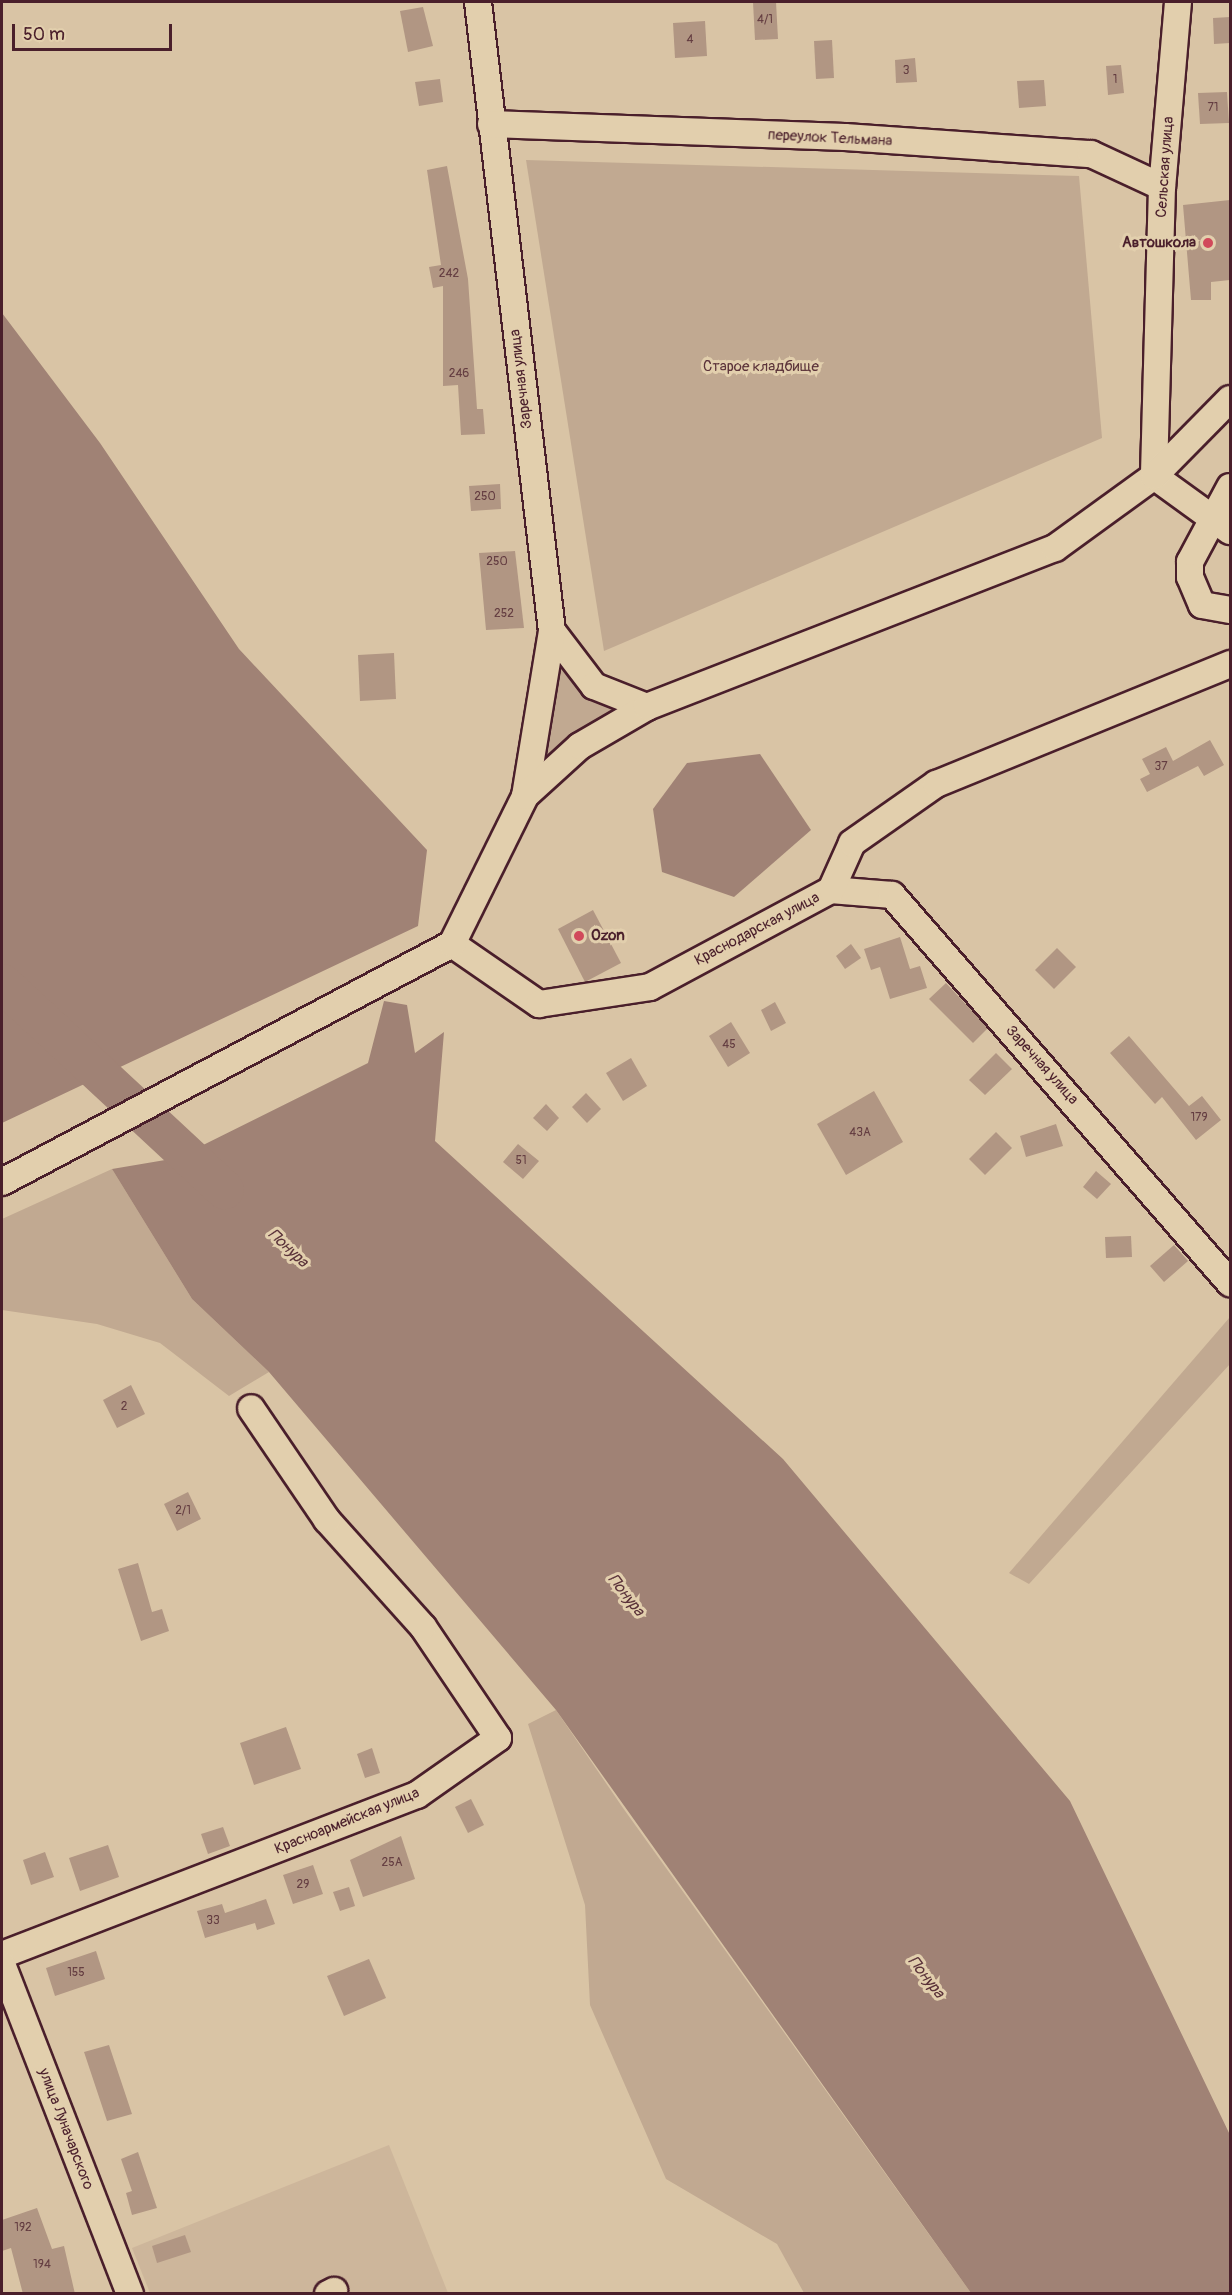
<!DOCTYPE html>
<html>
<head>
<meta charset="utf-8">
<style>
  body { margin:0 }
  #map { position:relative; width:1232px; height:2295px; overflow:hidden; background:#d9c4a5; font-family:Pangolin,sans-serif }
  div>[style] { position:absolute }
  .built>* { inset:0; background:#cdb69b }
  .green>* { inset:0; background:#c1a991 }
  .water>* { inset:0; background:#a08275 }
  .river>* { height:39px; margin:-19.5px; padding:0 19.5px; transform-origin:19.5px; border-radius:19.5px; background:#a08275 }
  .building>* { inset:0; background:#b19683 }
  .roads { filter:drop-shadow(2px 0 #4a1f2b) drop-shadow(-2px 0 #4a1f2b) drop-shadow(0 2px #4a1f2b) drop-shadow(0 -2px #4a1f2b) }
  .minor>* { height:26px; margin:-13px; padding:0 13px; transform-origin:13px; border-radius:13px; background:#e2cfad }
  .dots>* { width:16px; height:16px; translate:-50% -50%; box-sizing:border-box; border:3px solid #e2cfad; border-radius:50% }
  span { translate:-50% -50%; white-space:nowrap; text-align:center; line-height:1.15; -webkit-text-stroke:6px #e2cfad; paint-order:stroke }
  .number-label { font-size:12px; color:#643d41 }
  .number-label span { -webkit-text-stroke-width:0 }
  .street-label { font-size:15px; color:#4a1f2b }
  .poi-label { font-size:15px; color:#4a1f2b; font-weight:700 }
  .right { translate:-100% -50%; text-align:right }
  .left { translate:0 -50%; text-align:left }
  .park-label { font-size:15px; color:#5c343a }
  .water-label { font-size:16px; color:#5b333a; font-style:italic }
  .frame { position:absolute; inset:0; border:3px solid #4a1f2b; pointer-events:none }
  .scale { position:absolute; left:12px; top:24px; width:160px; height:27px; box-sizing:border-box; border:3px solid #4a1f2b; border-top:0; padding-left:8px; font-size:18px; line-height:21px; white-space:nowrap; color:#4a1f2b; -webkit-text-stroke:4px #e2cfad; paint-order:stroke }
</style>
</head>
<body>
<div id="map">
  <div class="built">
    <div style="clip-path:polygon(389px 2145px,448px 2293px,150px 2293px,132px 2248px)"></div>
  </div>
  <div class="green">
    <div style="clip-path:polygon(526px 160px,1079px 176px,1102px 438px,604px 651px)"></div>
    <div style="clip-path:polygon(552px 631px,594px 686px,647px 707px,525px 796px)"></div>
    <div style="clip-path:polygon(112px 1169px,192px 1299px,269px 1372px,229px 1396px,160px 1343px,97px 1324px,2px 1310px,2px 1219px)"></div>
    <div style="clip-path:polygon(1230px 1317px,1230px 1364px,1029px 1584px,1009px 1573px)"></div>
    <div style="clip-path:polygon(556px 1710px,623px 1808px,971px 2293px,804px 2293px,777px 2244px,666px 2179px,590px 2005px,585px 1905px,528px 1724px)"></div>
  </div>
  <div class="water">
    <div style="clip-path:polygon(2px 313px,100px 443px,239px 649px,427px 850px,418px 926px,2px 1123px)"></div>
    <div style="clip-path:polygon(760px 754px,811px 830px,734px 897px,662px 872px,653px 809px,687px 763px)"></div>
    <div style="clip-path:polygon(384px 1001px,407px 1005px,415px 1053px,444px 1032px,435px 1141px,783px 1459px,1070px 1801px,1230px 2135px,1230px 2293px,971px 2293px,556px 1710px,269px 1372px,192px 1299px,112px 1169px,177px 1158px,368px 1063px)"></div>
  </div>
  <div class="river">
    <div style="left:2px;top:983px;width:303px;rotate:42.9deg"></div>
  </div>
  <div class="building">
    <div style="clip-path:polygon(753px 2px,776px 2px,778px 39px,755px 40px)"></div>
    <div style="clip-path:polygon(423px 7px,433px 46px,408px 52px,400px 11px)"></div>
    <div style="clip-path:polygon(1230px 17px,1230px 43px,1214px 44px,1213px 18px)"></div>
    <div style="clip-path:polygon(705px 21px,707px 56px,675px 58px,673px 23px)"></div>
    <div style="clip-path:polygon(832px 40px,834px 78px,816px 79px,814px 41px)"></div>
    <div style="clip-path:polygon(915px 58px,917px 82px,896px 83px,895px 60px)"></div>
    <div style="clip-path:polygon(1121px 65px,1124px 93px,1108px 95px,1106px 66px)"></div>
    <div style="clip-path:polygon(440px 79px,443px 102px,419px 106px,415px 82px)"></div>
    <div style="clip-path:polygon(1044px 80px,1046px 106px,1019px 108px,1017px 81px)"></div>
    <div style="clip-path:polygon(1227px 92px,1229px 123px,1200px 124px,1198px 93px)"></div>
    <div style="clip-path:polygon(447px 166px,468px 279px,477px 409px,483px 409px,485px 434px,461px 435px,458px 385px,443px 386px,443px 286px,433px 288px,429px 267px,441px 265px,427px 170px)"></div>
    <div style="clip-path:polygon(1230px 200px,1230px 280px,1211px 282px,1211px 300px,1191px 300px,1183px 205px)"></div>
    <div style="clip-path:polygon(500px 484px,501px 509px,471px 511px,469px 486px)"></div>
    <div style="clip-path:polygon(515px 551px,524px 628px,486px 630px,479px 553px)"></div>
    <div style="clip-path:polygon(394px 653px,396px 699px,360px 701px,358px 655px)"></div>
    <div style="clip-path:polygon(1210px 740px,1224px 765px,1204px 776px,1198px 766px,1147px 792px,1140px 779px,1150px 774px,1142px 759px,1166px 747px,1173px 761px)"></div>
    <div style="clip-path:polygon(593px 910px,621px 963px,585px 982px,558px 929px)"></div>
    <div style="clip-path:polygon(900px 937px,910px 969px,920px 966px,927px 988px,890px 999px,880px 967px,871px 970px,864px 949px)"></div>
    <div style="clip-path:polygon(851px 944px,861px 958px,845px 969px,836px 956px)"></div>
    <div style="clip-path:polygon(1057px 948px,1076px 967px,1054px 989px,1035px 970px)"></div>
    <div style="clip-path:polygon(946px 983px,988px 1028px,973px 1043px,929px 999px)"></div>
    <div style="clip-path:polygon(775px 1002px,786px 1023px,771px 1031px,761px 1010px)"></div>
    <div style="clip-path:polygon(731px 1022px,750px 1053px,728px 1067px,709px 1036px)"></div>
    <div style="clip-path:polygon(1129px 1036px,1189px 1106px,1202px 1096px,1221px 1120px,1196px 1140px,1162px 1097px,1155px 1104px,1110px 1053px)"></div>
    <div style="clip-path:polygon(996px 1053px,1012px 1069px,985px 1095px,969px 1080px)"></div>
    <div style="clip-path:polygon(631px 1058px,647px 1086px,623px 1101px,606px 1073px)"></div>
    <div style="clip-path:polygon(874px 1091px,903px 1142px,846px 1175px,817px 1124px)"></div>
    <div style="clip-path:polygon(586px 1093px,601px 1109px,587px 1123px,572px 1107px)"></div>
    <div style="clip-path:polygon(546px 1104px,559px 1118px,547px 1131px,533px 1118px)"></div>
    <div style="clip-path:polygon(1056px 1124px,1063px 1146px,1026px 1157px,1020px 1136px)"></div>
    <div style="clip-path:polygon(996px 1132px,1012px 1148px,985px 1175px,969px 1159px)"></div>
    <div style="clip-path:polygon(518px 1144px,539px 1161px,523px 1179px,503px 1162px)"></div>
    <div style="clip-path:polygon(1096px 1171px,1111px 1184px,1097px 1199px,1083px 1187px)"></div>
    <div style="clip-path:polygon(1131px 1236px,1132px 1257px,1106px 1258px,1105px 1237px)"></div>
    <div style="clip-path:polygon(1174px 1245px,1188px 1261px,1164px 1282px,1150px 1266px)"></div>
    <div style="clip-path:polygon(131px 1385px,145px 1414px,117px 1428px,103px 1400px)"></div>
    <div style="clip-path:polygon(188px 1492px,201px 1519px,177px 1531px,164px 1504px)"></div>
    <div style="clip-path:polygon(138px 1563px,152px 1612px,162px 1609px,169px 1631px,141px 1641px,118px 1569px)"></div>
    <div style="clip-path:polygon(286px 1727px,301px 1769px,254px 1785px,240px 1743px)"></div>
    <div style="clip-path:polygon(372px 1748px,380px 1773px,365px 1778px,357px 1754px)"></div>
    <div style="clip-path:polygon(471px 1799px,484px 1825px,468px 1833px,455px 1807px)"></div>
    <div style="clip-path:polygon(223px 1827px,230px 1846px,208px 1854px,201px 1834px)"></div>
    <div style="clip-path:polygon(401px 1836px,415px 1879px,363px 1897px,350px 1860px)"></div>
    <div style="clip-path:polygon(108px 1845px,119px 1877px,80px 1891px,69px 1858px)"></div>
    <div style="clip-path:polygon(45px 1852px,54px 1877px,31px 1885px,23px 1860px)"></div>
    <div style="clip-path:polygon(313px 1865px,323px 1894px,293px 1904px,283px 1875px)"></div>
    <div style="clip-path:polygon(349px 1887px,355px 1906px,340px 1911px,333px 1892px)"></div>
    <div style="clip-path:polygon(266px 1899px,275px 1924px,257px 1930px,255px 1923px,205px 1938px,197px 1911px,222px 1904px,225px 1913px)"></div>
    <div style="clip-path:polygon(96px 1951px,105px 1979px,55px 1996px,46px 1968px)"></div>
    <div style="clip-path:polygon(369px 1959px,386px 1998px,344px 2016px,327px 1976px)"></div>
    <div style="clip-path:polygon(109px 2045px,132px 2114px,107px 2121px,84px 2052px)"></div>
    <div style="clip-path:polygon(138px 2152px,157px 2208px,132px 2215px,126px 2193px,132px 2191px,121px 2159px)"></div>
    <div style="clip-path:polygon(37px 2208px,52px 2249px,64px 2246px,75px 2294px,23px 2294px,11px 2248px,2px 2251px,2px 2220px)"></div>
    <div style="clip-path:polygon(185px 2235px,191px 2252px,157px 2263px,152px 2246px)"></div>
  </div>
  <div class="roads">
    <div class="minor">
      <div style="left:478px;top:2px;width:633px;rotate:83.29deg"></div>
      <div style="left:552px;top:631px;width:69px;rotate:52.6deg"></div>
      <div style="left:594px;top:686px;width:57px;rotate:21.6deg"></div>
      <div style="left:1178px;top:2px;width:186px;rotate:94.9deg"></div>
      <div style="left:1162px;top:187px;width:289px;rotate:91.6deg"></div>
      <div style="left:1154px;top:476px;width:94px;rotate:35.9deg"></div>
      <div style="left:491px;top:124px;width:354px;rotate:2.1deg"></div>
      <div style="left:845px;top:137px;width:247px;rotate:4deg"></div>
      <div style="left:1091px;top:154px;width:78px;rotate:24.9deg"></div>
      <div style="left:1230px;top:487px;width:85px;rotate:118.1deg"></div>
      <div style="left:1190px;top:562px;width:15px;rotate:90deg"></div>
      <div style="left:1190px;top:577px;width:30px;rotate:67deg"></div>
      <div style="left:1202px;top:605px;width:28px;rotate:10deg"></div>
      <div style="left:525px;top:796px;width:167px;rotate:-80.7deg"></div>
      <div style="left:831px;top:890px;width:61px;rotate:4.7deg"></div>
      <div style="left:892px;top:895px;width:515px;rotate:48.94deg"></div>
      <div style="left:452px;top:944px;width:106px;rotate:34.6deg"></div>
      <div style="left:539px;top:1004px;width:112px;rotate:-8.7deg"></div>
      <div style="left:650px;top:987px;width:205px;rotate:-28.2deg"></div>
      <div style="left:831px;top:890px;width:51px;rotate:-65.9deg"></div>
      <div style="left:852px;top:843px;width:103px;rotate:-35.1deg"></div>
      <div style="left:936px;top:784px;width:318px;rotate:-22.2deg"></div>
      <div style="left:2px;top:1182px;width:509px;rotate:-27.87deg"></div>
      <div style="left:452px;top:944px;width:165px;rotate:-63.7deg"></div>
      <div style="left:525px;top:796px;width:74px;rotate:-42.3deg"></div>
      <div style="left:580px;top:746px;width:78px;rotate:-30.2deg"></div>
      <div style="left:647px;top:707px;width:438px;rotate:-21.3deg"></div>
      <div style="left:1055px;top:548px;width:122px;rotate:-36deg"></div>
      <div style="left:1154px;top:476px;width:108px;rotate:-45.4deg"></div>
      <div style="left:2px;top:1955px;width:445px;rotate:-21.1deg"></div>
      <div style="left:417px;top:1795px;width:99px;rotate:-35.1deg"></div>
      <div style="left:498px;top:1738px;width:134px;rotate:-124deg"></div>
      <div style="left:423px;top:1627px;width:144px;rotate:-131.9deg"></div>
      <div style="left:327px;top:1520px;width:135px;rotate:-124.2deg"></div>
      <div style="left:2px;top:1964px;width:354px;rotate:68.8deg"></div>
      <div style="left:328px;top:2294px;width:7px;rotate:-27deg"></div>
    </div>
  </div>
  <div class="dots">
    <div style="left:1208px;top:243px;background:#d1495b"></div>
    <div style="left:579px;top:936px;background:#d1495b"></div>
  </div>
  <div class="number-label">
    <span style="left:765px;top:20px">4/1</span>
    <span style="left:690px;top:40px">4</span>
    <span style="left:906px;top:71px">3</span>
    <span style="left:1115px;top:80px">1</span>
    <span style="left:1213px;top:108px">71</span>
    <span style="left:449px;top:274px">242</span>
    <span style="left:459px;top:374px">246</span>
    <span style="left:485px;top:497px">250</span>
    <span style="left:497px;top:562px">250</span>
    <span style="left:504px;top:614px">252</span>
    <span style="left:1161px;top:767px">37</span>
    <span style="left:729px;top:1045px">45</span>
    <span style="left:1199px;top:1118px">179</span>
    <span style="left:860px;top:1133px">43А</span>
    <span style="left:521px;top:1161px">51</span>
    <span style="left:124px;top:1407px">2</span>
    <span style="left:183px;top:1511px">2/1</span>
    <span style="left:392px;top:1863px">25А</span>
    <span style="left:303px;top:1885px">29</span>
    <span style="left:213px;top:1921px">33</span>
    <span style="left:76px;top:1973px">155</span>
    <span style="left:23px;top:2228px">192</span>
    <span style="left:42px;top:2265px">194</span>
  </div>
  <div class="street-label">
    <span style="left:830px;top:138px;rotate:3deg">переулок Тельмана</span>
    <span style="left:1165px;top:167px;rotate:-86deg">Сельская улица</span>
    <span style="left:521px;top:379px;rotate:-97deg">Заречная улица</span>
    <span style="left:757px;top:929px;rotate:-28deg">Краснодарская улица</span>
    <span style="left:1042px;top:1065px;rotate:48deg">Заречная улица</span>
    <span style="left:347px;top:1821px;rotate:-22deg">Красноармейская улица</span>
    <span style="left:66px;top:2129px;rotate:69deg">улица Луначарского</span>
  </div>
  <div class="poi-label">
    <span class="right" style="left:1196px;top:243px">Автошкола</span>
    <span class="left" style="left:591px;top:936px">Ozon</span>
  </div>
  <div class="park-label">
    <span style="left:761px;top:367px">Старое кладбище</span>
  </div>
  <div class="water-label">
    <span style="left:288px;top:1248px;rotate:43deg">Понура</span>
    <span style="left:626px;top:1595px;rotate:52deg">Понура</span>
    <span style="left:926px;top:1977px;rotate:52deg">Понура</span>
  </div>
  <div class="frame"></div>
  <div class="scale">50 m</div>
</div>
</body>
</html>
